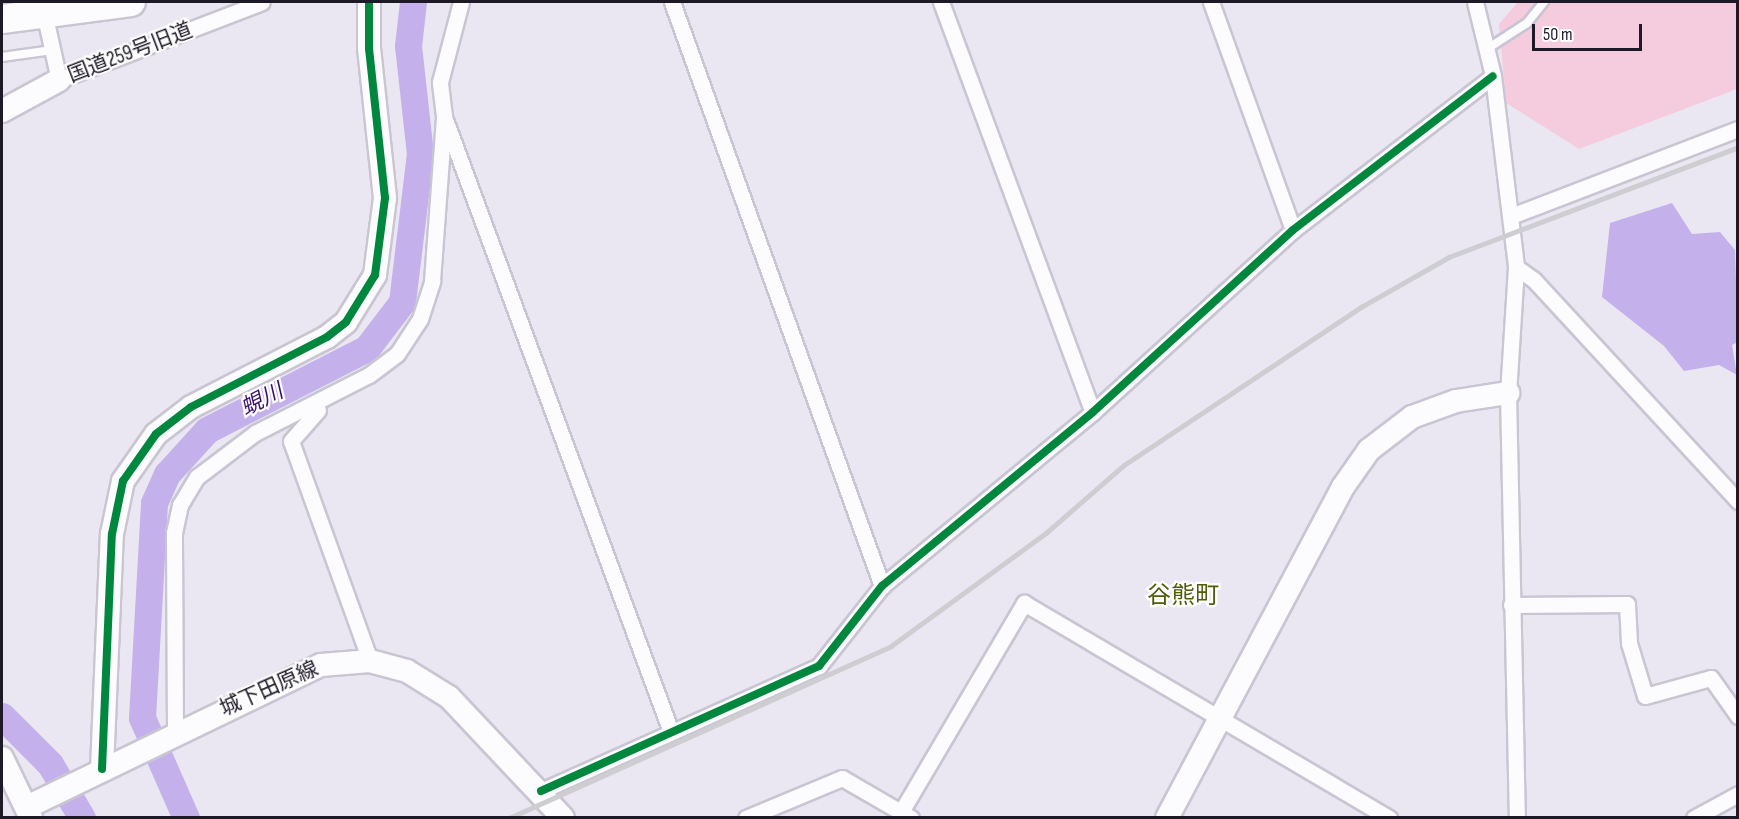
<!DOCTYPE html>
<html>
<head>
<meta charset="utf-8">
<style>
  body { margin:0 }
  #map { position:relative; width:1739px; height:819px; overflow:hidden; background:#eae7f3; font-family:"Sofia Sans Condensed","Noto Sans JP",sans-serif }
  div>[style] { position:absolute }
  .green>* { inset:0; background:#f5ccde }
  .water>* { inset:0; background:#c4b1eb }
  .river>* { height:27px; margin:-13.5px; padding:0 13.5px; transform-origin:13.5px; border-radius:13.5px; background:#c4b1eb }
  .roads { filter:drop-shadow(2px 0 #c9c5d2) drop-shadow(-2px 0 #c9c5d2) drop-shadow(0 2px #c9c5d2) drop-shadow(0 -2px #c9c5d2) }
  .lane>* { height:8px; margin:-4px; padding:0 4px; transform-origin:4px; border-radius:4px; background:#fcfbfd }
  .street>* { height:15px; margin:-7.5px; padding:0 7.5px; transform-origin:7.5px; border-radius:7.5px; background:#fcfbfd }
  .secondary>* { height:22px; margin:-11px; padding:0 11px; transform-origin:11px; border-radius:11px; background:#fcfbfd }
  .highway>* { height:28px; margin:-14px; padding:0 14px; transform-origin:14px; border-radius:14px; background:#fcfbfd }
  .rail>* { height:4.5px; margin:-2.25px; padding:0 2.25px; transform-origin:2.25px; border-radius:2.25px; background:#cecdd1 }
  .cycleway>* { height:8px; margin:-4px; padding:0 4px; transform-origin:4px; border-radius:4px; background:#00873e }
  span { translate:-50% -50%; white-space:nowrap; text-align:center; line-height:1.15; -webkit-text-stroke:4.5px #fff; paint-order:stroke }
  .street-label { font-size:21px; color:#1e1927 }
  .water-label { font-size:22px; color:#3c116d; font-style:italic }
  .quarter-label { font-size:24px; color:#515d0b }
  .frame { position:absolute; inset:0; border:3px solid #1e1927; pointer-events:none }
  .scale { position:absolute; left:1532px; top:24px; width:110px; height:27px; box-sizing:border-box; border:3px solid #1e1927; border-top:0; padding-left:8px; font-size:18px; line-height:21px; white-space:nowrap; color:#1e1927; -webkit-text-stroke:4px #fff; paint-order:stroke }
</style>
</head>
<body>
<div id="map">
  <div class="green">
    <div style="clip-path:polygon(1518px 2px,1737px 2px,1737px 89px,1579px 149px,1506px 103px,1499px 24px)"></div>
  </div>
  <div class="water">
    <div style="clip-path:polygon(1672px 203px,1692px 234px,1720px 232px,1735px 250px,1738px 342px,1732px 345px,1737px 375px,1719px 365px,1684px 371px,1664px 346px,1602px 297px,1610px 223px)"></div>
  </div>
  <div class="river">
    <div style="left:2px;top:716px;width:68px;rotate:45deg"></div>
    <div style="left:50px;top:764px;width:63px;rotate:59.3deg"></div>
    <div style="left:186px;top:818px;width:109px;rotate:-113.7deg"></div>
    <div style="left:142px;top:718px;width:215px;rotate:-86.8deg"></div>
    <div style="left:154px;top:503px;width:32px;rotate:-66deg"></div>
    <div style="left:167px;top:474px;width:59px;rotate:-47.7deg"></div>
    <div style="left:207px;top:430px;width:180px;rotate:-27.1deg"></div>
    <div style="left:367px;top:348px;width:58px;rotate:-52.7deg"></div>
    <div style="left:402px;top:302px;width:149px;rotate:-83.1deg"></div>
    <div style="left:420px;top:154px;width:109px;rotate:-96.3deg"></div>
    <div style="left:408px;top:46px;width:44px;rotate:-83.5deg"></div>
  </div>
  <div class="roads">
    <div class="lane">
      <div style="left:1487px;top:49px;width:48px;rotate:-33deg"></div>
      <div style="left:1527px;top:23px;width:27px;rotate:-51deg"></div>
      <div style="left:2px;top:57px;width:51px;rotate:-7.8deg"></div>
    </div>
    <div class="street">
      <div style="left:672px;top:2px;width:621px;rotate:70.22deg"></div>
      <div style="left:941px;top:2px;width:437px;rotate:69.7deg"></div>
      <div style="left:1211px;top:2px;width:242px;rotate:70.2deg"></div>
      <div style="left:1475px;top:2px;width:76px;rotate:76.3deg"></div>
      <div style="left:1493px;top:76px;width:192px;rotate:83.1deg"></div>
      <div style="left:1516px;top:267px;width:126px;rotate:93.6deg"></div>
      <div style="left:1508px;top:393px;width:425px;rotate:88.8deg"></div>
      <div style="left:45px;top:17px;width:65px;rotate:77.5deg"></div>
      <div style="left:59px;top:80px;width:217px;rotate:-21deg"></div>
      <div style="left:446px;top:122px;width:650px;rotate:69.75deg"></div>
      <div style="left:1511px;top:216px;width:243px;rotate:-21deg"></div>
      <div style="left:1516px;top:267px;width:22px;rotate:36deg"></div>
      <div style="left:1534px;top:280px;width:301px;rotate:47.3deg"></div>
      <div style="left:318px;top:410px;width:41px;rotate:131.1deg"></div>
      <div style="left:291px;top:441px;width:234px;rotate:70.2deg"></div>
      <div style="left:1511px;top:605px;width:116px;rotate:-0.5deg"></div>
      <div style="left:1627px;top:604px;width:39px;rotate:87deg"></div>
      <div style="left:1629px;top:643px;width:55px;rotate:73.2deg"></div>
      <div style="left:1645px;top:696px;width:68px;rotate:-15.3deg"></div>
      <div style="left:1711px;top:678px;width:47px;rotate:54.6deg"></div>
      <div style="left:175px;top:731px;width:198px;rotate:-90.3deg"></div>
      <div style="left:174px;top:533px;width:29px;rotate:-78deg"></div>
      <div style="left:180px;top:505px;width:33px;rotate:-59deg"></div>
      <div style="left:197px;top:477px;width:73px;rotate:-37.2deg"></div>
      <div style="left:255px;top:433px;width:128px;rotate:-27deg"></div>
      <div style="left:369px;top:375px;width:35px;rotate:-37deg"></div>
      <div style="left:397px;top:354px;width:42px;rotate:-56.7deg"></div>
      <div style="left:420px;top:319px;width:40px;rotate:-72deg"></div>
      <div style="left:432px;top:281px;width:165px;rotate:-85.8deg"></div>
      <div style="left:444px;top:116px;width:34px;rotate:-97deg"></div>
      <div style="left:440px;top:82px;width:83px;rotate:-75.3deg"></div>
      <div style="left:541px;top:791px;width:305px;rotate:-24.2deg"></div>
      <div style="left:819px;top:666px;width:102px;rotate:-51.8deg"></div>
      <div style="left:882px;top:586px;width:273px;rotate:-39.5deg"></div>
      <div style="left:1093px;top:412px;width:270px;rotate:-42.3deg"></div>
      <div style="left:1293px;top:230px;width:252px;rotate:-37.6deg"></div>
      <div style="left:901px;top:812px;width:243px;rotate:-59.5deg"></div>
      <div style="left:1024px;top:603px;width:424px;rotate:30.5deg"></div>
      <div style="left:746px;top:818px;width:104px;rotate:-22.6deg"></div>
      <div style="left:842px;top:778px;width:80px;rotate:30.1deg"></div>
      <div style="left:1694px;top:818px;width:50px;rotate:-28.6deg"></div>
    </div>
    <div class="secondary">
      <div style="left:2px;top:111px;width:65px;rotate:-28.5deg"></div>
      <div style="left:2px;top:758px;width:67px;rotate:64.2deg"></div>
      <div style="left:102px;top:769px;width:235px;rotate:-87.6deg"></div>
      <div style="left:112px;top:534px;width:54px;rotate:-78.3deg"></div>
      <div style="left:123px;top:481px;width:57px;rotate:-54.9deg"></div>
      <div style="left:156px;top:434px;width:44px;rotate:-37.6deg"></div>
      <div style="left:191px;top:407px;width:153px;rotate:-27.2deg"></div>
      <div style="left:327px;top:337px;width:24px;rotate:-38deg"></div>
      <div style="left:346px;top:322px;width:55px;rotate:-58.3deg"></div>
      <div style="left:375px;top:275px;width:78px;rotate:-82.6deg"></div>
      <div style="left:385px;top:198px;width:150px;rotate:-96.1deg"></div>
      <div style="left:369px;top:49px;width:47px;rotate:-90deg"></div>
      <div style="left:27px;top:807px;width:326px;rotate:-25.8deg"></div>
      <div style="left:321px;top:665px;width:49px;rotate:-4.7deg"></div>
      <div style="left:370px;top:661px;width:38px;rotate:15deg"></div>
      <div style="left:407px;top:671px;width:49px;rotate:31.8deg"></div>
      <div style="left:449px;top:697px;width:166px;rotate:46.7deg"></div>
      <div style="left:1167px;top:818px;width:375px;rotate:-62deg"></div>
      <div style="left:1343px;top:487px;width:45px;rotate:-54.9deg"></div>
      <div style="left:1369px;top:450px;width:54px;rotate:-37.5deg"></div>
      <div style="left:1412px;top:417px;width:47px;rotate:-20deg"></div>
      <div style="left:1456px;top:401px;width:53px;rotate:-8.7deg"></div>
    </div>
    <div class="highway">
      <div style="left:2px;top:19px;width:130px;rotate:-7.5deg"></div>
    </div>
  </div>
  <div class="rail">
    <div style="left:509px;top:818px;width:419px;rotate:-24.2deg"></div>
    <div style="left:891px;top:646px;width:192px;rotate:-36.1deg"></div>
    <div style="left:1046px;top:533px;width:103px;rotate:-41.1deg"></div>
    <div style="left:1124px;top:465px;width:285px;rotate:-33.7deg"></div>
    <div style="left:1361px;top:307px;width:101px;rotate:-29.6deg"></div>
    <div style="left:1449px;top:257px;width:309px;rotate:-20.8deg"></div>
  </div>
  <div class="cycleway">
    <div style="left:102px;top:769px;width:235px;rotate:-87.6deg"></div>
    <div style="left:112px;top:534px;width:54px;rotate:-78.3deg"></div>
    <div style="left:123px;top:481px;width:57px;rotate:-54.9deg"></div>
    <div style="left:156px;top:434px;width:44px;rotate:-37.6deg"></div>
    <div style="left:191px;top:407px;width:153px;rotate:-27.2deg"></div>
    <div style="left:327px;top:337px;width:24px;rotate:-38deg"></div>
    <div style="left:346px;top:322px;width:55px;rotate:-58.3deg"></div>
    <div style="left:375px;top:275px;width:78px;rotate:-82.6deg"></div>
    <div style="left:385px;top:198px;width:150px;rotate:-96.1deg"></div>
    <div style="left:369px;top:49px;width:47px;rotate:-90deg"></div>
    <div style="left:541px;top:791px;width:305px;rotate:-24.2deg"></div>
    <div style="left:819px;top:666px;width:102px;rotate:-51.8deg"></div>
    <div style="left:882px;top:586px;width:273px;rotate:-39.5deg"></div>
    <div style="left:1093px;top:412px;width:270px;rotate:-42.3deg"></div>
    <div style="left:1293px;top:230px;width:252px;rotate:-37.6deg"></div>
  </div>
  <div class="street-label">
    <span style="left:130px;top:53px;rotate:-21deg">国道259号旧道</span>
    <span style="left:269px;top:689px;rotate:-24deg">城下田原線</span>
  </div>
  <div class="water-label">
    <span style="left:262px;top:400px;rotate:-27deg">蜆川</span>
  </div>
  <div class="quarter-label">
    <span style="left:1183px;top:596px">谷熊町</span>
  </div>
  <div class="frame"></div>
  <div class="scale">50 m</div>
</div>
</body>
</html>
